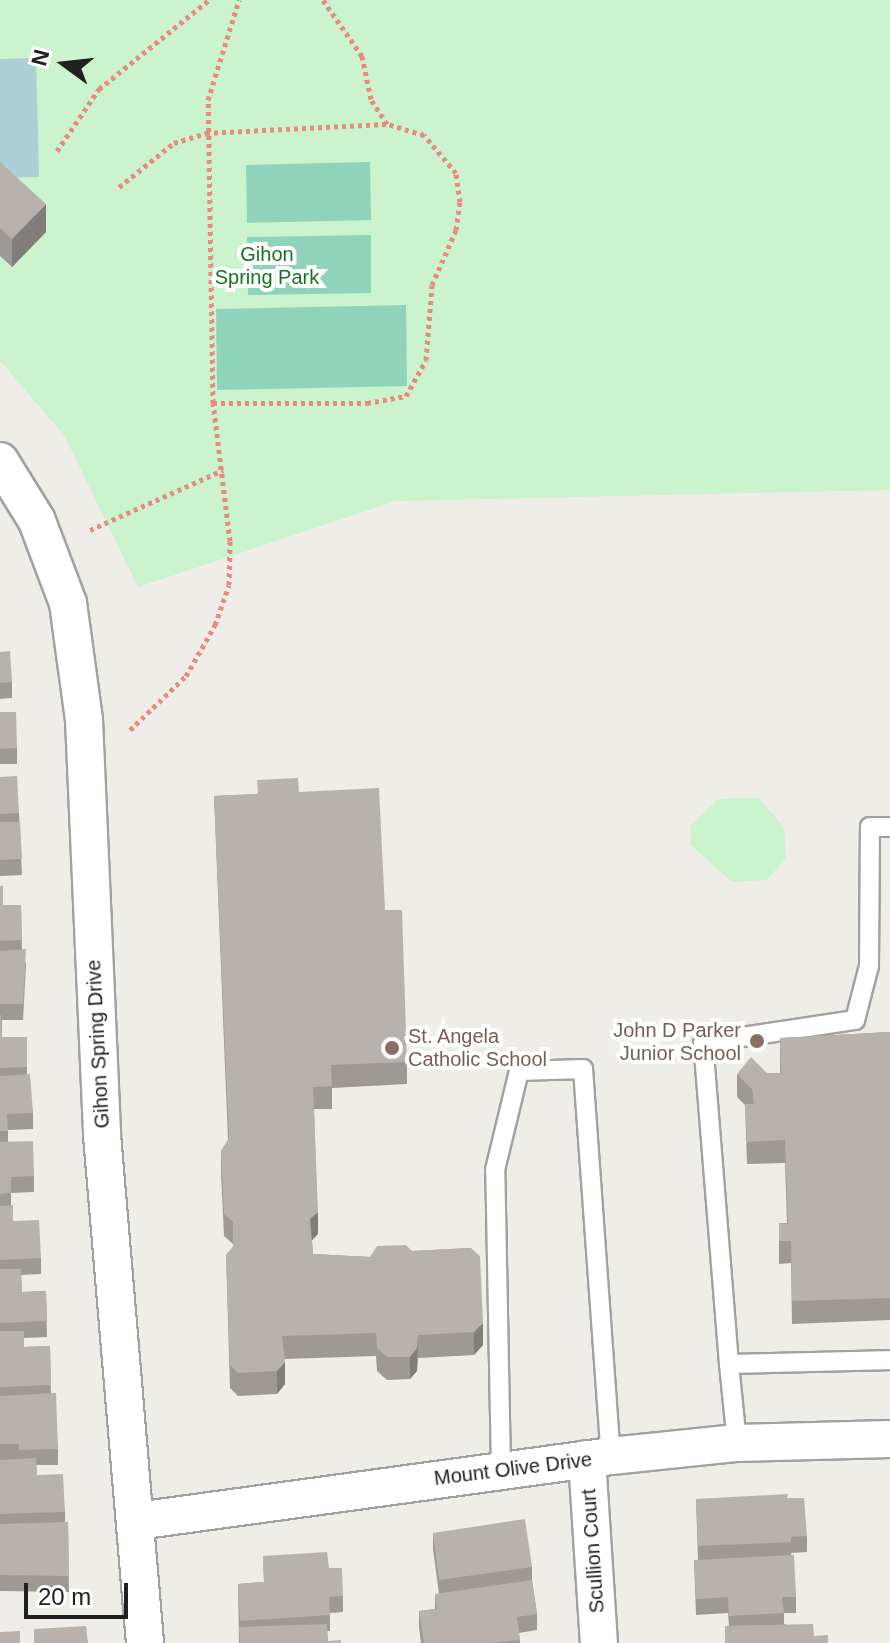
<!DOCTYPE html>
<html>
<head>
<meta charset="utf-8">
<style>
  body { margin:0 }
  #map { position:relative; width:890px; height:1643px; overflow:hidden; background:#efede7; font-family:Helvetica,sans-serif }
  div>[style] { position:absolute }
  .park>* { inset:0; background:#caf3ce }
  .pitch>* { inset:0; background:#8fd4ba }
  .water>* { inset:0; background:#adced7 }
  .path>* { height:5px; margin-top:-2.5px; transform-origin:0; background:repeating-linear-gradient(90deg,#e98a7e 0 4px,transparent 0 8px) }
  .roads { filter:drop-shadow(2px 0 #a1a1a1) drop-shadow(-2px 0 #a1a1a1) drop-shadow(0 2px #a1a1a1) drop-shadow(0 -2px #a1a1a1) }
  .lane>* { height:18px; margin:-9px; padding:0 9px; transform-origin:9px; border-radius:9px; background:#fff }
  .street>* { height:36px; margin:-18px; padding:0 18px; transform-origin:18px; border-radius:18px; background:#fff }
  .wall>* { inset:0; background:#9e9995 }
  .shaded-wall>* { inset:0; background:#817d79 }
  .building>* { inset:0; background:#b8b2ad }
  .dots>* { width:22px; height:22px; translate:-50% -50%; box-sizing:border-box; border:4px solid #fff; border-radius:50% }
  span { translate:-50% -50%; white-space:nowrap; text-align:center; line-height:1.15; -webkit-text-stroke:8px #fff; paint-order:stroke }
  .park-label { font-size:20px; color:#197221 }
  .education-label { font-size:20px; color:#785e54 }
  .right { translate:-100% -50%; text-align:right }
  .left { translate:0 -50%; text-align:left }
  .street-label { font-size:20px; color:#202020 }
  .north { position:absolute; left:24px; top:24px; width:80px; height:80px; -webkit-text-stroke:6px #fff; paint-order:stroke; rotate:285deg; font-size:22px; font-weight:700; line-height:32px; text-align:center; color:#202020 }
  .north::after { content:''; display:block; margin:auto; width:28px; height:36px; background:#202020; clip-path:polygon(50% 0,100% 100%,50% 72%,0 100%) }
  .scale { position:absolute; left:24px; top:1583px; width:104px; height:36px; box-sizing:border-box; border:4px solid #202020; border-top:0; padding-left:10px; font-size:24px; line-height:28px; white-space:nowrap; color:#202020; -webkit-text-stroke:6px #fff; paint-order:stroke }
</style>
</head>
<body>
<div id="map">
  <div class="park">
    <div style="clip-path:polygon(0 0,890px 0,890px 490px,396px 501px,138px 587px,64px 435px,0 361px)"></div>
    <div style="clip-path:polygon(758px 798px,784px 827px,786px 857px,767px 880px,732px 882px,690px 844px,691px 825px,718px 799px)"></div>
  </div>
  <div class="pitch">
    <div style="clip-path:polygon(370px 162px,371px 220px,247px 223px,246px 165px)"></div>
    <div style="clip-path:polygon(371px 235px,371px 293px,248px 295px,247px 237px)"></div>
    <div style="clip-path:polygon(406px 305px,407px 386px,217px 390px,216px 309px)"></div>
  </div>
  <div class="water">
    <div style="clip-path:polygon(36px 58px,39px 177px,0 178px,0 59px)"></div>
  </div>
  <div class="path">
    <div style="left:57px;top:151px;width:75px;rotate:-55.9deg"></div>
    <div style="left:99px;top:89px;width:141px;rotate:-39deg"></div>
    <div style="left:119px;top:187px;width:70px;rotate:-38.7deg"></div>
    <div style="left:174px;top:143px;width:34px;rotate:-17deg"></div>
    <div style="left:206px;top:133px;width:180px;rotate:-2.9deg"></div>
    <div style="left:213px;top:403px;width:303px;rotate:-90.9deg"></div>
    <div style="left:208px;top:100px;width:105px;rotate:-72.8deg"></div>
    <div style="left:90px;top:530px;width:146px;rotate:-24.3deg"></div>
    <div style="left:130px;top:730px;width:78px;rotate:-44deg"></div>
    <div style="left:186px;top:676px;width:59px;rotate:-60.4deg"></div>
    <div style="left:215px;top:625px;width:42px;rotate:-70.7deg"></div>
    <div style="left:229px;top:585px;width:44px;rotate:-88.7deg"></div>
    <div style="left:230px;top:541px;width:139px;rotate:-97deg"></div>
    <div style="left:213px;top:403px;width:154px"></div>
    <div style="left:367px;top:403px;width:40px;rotate:-10deg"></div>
    <div style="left:406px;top:396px;width:41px;rotate:-60.9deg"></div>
    <div style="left:426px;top:360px;width:75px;rotate:-85.4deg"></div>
    <div style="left:432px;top:285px;width:60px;rotate:-66.4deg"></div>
    <div style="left:456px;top:230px;width:28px;rotate:-82deg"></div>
    <div style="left:460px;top:202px;width:29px;rotate:-98deg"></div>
    <div style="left:456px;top:173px;width:50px;rotate:-130.1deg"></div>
    <div style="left:424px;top:135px;width:39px;rotate:-163deg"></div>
    <div style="left:387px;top:124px;width:30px;rotate:-123deg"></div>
    <div style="left:371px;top:99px;width:44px;rotate:-101.8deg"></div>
    <div style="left:362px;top:56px;width:68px;rotate:-124.9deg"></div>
  </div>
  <div class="roads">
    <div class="lane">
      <div style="left:729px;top:1364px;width:322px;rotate:-94.6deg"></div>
      <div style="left:703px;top:1043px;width:154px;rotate:-8.6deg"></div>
      <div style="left:855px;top:1020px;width:56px;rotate:-75.5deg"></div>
      <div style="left:869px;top:966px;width:139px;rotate:-89.6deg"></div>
      <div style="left:870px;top:827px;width:20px"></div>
      <div style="left:737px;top:1443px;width:79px;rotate:-95.8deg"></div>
      <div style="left:729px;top:1364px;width:161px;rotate:-1.4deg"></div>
      <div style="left:501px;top:1469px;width:299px;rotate:-91.1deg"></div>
      <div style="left:495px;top:1170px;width:102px;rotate:-76.4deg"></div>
      <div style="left:519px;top:1071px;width:64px;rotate:-1.8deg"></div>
      <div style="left:583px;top:1069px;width:388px;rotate:85.9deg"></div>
    </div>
    <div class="street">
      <div style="left:0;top:461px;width:70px;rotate:58.3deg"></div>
      <div style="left:37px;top:521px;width:88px;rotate:69.3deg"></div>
      <div style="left:68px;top:603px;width:118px;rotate:82.2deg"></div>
      <div style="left:84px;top:720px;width:415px;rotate:87.5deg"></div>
      <div style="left:102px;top:1135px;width:510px;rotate:85.16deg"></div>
      <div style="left:587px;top:1459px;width:184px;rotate:86.3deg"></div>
      <div style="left:137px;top:1521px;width:478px;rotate:-7.8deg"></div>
      <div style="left:611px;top:1456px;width:127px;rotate:-5.9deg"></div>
      <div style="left:737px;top:1443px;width:153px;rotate:-1.5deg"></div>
    </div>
  </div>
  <div class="wall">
    <div style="clip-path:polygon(0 162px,46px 232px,12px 267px,0 256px)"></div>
    <div style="clip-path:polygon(0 652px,12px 682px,12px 698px,0 699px)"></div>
    <div style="clip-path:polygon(0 712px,17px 748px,17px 764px,0 764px)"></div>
    <div style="clip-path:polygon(0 777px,19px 813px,22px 875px,0 876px)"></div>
    <div style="clip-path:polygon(299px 792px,385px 910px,407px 1062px,407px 1084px,332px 1088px,332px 1109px,314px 1109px,318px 1234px,312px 1240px,313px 1254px,370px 1257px,412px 1251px,471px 1248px,483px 1345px,474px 1355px,418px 1358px,417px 1371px,410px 1379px,387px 1380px,377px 1371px,376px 1356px,284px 1359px,285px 1384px,277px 1394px,238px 1396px,230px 1388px,226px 1255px,233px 1247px,233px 1244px,224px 1236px,221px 1174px,221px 1151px,228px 1140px,214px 796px)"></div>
    <div style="clip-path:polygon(0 886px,3px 905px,21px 905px,22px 949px,26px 965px,23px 1020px,2px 1020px,2px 1037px,27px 1037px,27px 1075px,33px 1113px,33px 1129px,8px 1130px,8px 1141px,34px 1176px,34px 1192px,11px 1193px,11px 1205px,13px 1221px,41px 1258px,41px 1274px,21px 1275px,22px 1292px,46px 1291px,47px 1337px,24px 1338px,24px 1347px,50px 1346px,51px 1393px,58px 1449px,58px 1465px,36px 1465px,37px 1475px,65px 1512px,65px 1522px,68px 1522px,69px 1592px,0 1591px)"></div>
    <div style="clip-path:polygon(890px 1032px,890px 1320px,792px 1324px,791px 1263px,779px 1264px,779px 1223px,787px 1223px,785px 1163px,747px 1164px,745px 1105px,737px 1097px,737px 1074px,780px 1073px,780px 1038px)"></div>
    <div style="clip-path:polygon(787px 1498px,807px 1536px,807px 1552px,791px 1553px,796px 1597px,796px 1613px,784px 1613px,784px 1624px,828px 1643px,729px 1626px,728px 1613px,696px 1615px,694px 1560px,698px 1560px,696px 1499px)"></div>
    <div style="clip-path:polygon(433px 1533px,532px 1567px,532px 1580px,537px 1614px,537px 1630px,519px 1633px,520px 1643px,421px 1643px,419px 1627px,419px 1611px,435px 1609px,435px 1594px,439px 1594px,433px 1549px)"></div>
    <div style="clip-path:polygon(263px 1556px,329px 1568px,343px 1596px,343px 1612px,330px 1613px,330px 1631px,327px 1631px,328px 1641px,341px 1643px,239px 1643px,238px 1584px,264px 1582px)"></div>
  </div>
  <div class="shaded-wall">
    <div style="clip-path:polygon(46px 204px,46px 232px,12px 267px,12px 239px)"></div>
    <div style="clip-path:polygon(318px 1212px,318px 1234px,310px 1242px,310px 1219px)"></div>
    <div style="clip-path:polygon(483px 1323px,483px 1345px,474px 1355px,474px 1332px)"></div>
    <div style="clip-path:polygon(418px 1335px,417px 1371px,410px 1379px,410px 1357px)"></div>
    <div style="clip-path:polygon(285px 1362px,285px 1384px,277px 1394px,277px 1371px)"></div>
  </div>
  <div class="building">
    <div style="clip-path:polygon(0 162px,46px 204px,12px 239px,0 228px)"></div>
    <div style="clip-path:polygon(10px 651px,12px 682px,0 683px,0 652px)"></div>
    <div style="clip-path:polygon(0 712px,16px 712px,17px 748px,0 749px)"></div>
    <div style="clip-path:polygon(17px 776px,19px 813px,0 814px,0 777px)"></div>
    <div style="clip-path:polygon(298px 778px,299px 792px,379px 788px,385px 910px,402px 910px,407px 1062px,331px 1065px,332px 1086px,313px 1087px,318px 1212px,310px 1219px,313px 1254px,370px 1257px,377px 1246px,406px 1245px,412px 1251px,471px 1248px,480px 1256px,483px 1323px,474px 1332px,418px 1335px,417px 1348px,410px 1357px,387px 1357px,377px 1348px,376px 1333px,282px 1336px,285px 1362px,277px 1371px,238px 1373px,230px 1365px,226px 1255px,233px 1247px,233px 1222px,224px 1214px,221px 1151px,229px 1138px,214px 796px,258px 794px,257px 780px)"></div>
    <div style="clip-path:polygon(0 822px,20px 822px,22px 859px,0 860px)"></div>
    <div style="clip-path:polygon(0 886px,3px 886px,3px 905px,21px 905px,22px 940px,0 941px)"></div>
    <div style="clip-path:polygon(26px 949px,23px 1004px,0 1004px,0 951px)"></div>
    <div style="clip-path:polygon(0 1015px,1px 1015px,2px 1037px,27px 1037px,27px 1067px,0 1068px)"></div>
    <div style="clip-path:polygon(890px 1032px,890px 1298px,792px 1301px,791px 1241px,779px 1241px,779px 1223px,788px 1224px,785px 1140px,747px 1142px,745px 1104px,754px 1104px,752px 1089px,737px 1074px,751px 1057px,767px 1073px,781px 1073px,780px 1038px)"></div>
    <div style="clip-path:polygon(30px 1074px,33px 1113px,7px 1114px,8px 1131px,0 1131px,0 1076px)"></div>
    <div style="clip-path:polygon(33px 1141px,34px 1176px,11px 1177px,11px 1193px,0 1194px,0 1142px)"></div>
    <div style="clip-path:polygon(13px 1205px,13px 1221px,39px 1220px,41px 1258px,0 1260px,0 1206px)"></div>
    <div style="clip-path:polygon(0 1269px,21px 1269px,22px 1292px,46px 1291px,47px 1321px,0 1323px)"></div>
    <div style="clip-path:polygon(0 1331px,24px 1331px,24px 1347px,50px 1346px,51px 1385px,0 1387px)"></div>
    <div style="clip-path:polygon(56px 1393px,58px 1449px,19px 1450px,19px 1444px,0 1444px,0 1396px)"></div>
    <div style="clip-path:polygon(36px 1458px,37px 1475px,63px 1474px,65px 1512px,0 1514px,0 1460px)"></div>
    <div style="clip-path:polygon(788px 1494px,787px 1498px,804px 1498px,807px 1536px,791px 1537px,791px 1542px,698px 1546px,696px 1499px)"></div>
    <div style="clip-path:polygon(525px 1519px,532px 1567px,439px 1580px,433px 1533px)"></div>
    <div style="clip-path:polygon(68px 1522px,69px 1576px,0 1575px,0 1524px)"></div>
    <div style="clip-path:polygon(327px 1552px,329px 1568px,342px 1568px,343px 1596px,329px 1597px,330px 1615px,240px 1621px,238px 1584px,264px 1582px,263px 1556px)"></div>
    <div style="clip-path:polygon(794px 1555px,796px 1597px,782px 1597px,784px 1613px,729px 1616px,728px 1597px,696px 1599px,694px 1560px)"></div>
    <div style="clip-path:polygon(532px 1580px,537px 1614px,517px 1617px,520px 1640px,490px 1643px,424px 1643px,419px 1611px,437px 1609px,435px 1594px)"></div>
    <div style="clip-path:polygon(327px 1624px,328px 1641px,341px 1640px,341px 1643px,240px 1643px,239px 1627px)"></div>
    <div style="clip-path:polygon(813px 1624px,814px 1636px,828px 1635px,828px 1643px,725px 1643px,725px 1626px)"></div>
    <div style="clip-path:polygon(86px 1626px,88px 1643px,34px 1643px,34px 1629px)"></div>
    <div style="clip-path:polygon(20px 1631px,20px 1643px,0 1643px,0 1632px)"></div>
  </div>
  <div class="dots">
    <div style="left:757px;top:1041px;background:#8d6e63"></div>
    <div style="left:392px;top:1048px;background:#8d6e63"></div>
  </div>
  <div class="park-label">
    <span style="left:267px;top:266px">Gihon<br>Spring Park</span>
  </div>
  <div class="education-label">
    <span class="right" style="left:741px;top:1042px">John D Parker<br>Junior School</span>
    <span class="left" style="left:408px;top:1048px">St. Angela<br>Catholic School</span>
  </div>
  <div class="street-label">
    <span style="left:98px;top:1044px;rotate:-93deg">Gihon Spring Drive</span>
    <span style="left:513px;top:1469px;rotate:-7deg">Mount Olive Drive</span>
    <span style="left:593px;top:1551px;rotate:-94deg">Scullion Court</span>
  </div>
  <div class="north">N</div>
  <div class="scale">20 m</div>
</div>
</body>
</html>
